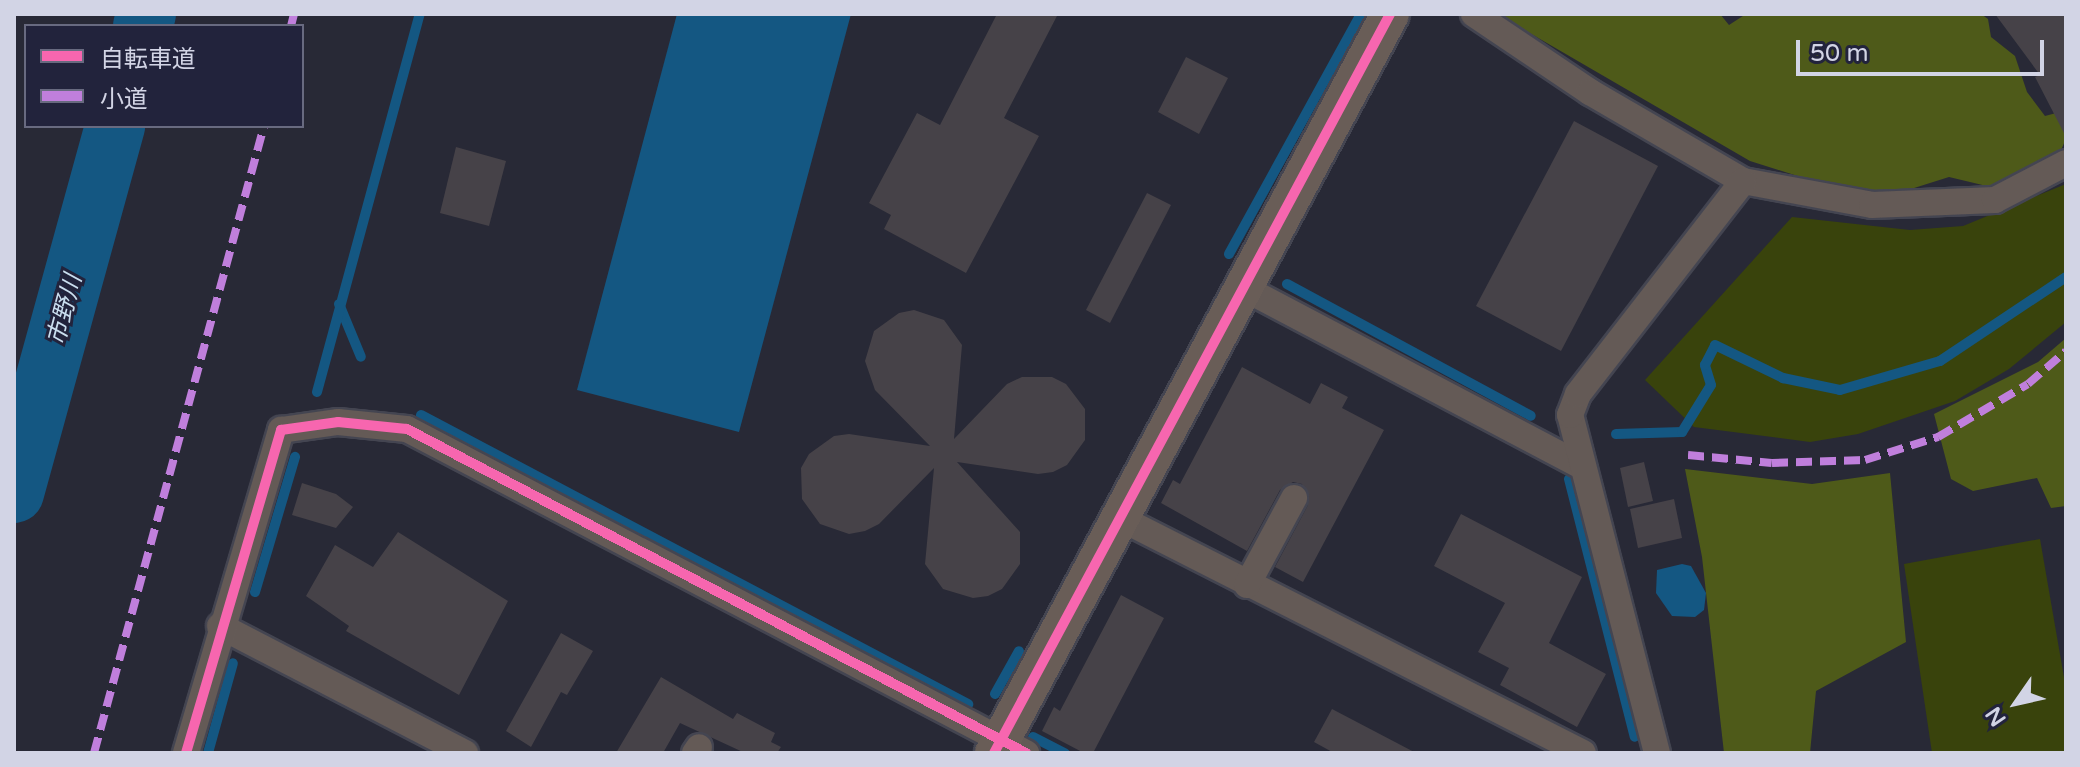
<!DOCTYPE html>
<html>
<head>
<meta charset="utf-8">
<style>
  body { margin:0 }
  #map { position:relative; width:2080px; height:767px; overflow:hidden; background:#282936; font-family:"Varela Round","Noto Sans JP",sans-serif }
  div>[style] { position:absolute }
  .green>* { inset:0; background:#39430c }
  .forest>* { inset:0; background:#4e5a19 }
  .water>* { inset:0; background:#145782 }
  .stream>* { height:10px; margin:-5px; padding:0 5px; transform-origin:5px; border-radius:5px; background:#145782 }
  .river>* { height:60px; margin:-30px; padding:0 30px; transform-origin:30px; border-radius:30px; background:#145782 }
  .building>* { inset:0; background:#464248 }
  .roads { filter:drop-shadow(2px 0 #444551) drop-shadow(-2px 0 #444551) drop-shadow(0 2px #444551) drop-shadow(0 -2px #444551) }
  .street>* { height:26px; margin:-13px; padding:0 13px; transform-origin:13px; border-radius:13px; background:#645a56 }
  .secondary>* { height:38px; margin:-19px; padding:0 19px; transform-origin:19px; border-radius:19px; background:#695d57 }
  .quiet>* { height:8px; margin-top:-4px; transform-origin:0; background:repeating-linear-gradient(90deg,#c07fdc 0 16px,transparent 0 24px) }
  .cycleway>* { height:10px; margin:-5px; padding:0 5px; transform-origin:5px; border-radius:5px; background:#f766af }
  span { translate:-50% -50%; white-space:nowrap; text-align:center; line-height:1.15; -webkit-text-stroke:6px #22233c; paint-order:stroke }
  .water-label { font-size:24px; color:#cadeef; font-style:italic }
  .frame { position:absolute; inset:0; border:16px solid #d2d4e5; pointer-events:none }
  .legend { position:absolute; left:24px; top:24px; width:280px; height:104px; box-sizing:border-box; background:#22233c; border:2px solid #686a80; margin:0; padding:10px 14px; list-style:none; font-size:24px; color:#d2d4e5 }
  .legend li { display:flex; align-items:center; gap:16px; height:40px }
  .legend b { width:40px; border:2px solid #686a80 }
  .north { position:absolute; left:1976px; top:663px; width:80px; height:80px; -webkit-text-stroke:6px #22233c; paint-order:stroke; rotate:236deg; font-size:22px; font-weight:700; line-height:32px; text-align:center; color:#d2d4e5 }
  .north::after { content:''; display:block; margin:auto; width:28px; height:36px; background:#d2d4e5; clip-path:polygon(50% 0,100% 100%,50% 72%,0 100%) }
  .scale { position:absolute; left:1796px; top:40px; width:248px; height:36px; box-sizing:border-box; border:4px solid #d2d4e5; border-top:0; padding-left:10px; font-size:24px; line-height:28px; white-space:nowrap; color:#d2d4e5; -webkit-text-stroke:6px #22233c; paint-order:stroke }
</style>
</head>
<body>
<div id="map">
  <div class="green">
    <div style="clip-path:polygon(2066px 184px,2066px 322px,2009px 369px,1955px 401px,1858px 434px,1810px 442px,1694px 427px,1645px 380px,1792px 217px,1910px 230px,1963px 226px)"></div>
    <div style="clip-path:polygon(2040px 539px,2066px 689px,2066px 753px,1932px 753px,1904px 564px)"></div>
  </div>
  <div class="forest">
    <div style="clip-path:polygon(1497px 14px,1720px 14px,1729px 25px,1746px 14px,1981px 14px,1988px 19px,1991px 37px,2015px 56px,2027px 92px,2045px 116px,2060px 112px,2066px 120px,2066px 139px,2061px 150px,1995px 188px,1949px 177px,1892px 195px,1807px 179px,1750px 161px)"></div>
    <div style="clip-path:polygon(2066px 338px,2066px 506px,2051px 508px,2037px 478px,1973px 491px,1951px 479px,1934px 414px,2038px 362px)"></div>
    <div style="clip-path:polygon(1685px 469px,1812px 484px,1890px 473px,1906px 642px,1816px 691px,1810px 753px,1724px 753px,1702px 557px)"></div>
  </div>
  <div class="water">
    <div style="clip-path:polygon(677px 14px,851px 14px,739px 432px,577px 390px)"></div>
    <div style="clip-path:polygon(1682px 564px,1691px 566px,1706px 593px,1704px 610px,1695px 617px,1672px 616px,1656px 593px,1657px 570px)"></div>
  </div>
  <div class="stream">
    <div style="left:1229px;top:254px;width:274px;rotate:-61.2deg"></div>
    <div style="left:1287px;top:284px;width:277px;rotate:28.4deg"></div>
    <div style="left:339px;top:304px;width:57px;rotate:67.5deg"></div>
    <div style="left:317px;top:392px;width:392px;rotate:-74.8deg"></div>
    <div style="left:421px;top:415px;width:619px;rotate:27.85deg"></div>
    <div style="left:1616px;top:434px;width:66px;rotate:-1.7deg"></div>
    <div style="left:1682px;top:432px;width:55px;rotate:-58.3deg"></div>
    <div style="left:1711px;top:385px;width:21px;rotate:-107deg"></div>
    <div style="left:1705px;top:365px;width:22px;rotate:-63deg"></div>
    <div style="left:1715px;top:345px;width:76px;rotate:25.9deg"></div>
    <div style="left:1783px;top:378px;width:58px;rotate:11.9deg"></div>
    <div style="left:1840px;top:390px;width:104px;rotate:-16.2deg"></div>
    <div style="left:1940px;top:361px;width:151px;rotate:-33.7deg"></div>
    <div style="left:1569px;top:479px;width:266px;rotate:75.7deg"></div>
    <div style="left:255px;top:592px;width:141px;rotate:-73.5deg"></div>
    <div style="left:995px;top:694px;width:49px;rotate:-60.8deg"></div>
    <div style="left:1033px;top:737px;width:36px;rotate:27deg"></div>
    <div style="left:208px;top:753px;width:93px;rotate:-74.5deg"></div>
  </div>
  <div class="river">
    <div style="left:143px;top:26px;width:12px;rotate:-76deg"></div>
    <div style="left:14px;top:493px;width:381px;rotate:-74.6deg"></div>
  </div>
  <div class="building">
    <div style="clip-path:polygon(997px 14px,1058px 14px,1004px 118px,1039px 136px,966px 273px,884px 229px,891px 215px,869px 203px,917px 113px,940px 125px)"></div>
    <div style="clip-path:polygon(1995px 14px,2066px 14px,2066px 137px,2035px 77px,2040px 75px)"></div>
    <div style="clip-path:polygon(1186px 57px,1228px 78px,1199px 134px,1158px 112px)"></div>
    <div style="clip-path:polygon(1574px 121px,1658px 166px,1561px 351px,1476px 306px)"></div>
    <div style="clip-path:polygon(456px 147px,506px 161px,489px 226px,440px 213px)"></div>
    <div style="clip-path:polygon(1147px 193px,1171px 205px,1110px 323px,1086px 310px)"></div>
    <div style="clip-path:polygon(914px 310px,944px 320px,962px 345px,954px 439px,1007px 384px,1022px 377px,1052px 377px,1066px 384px,1085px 409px,1085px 440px,1067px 465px,1053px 472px,1038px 474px,957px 462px,1020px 532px,1020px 564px,1002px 589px,988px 596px,973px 598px,943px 589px,925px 564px,934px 468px,879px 524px,865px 531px,849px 534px,820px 524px,802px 499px,801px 468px,809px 454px,834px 436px,849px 434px,930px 446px,875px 390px,865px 361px,874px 331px,899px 313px)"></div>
    <div style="clip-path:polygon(1242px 367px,1310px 404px,1321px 383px,1348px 397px,1342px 408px,1384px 430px,1303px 582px,1275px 567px,1308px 505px,1302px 484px,1293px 482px,1280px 490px,1247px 551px,1161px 503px,1173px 480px,1180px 484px)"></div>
    <div style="clip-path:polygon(1644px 462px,1653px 501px,1628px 507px,1620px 468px)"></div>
    <div style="clip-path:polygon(302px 483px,336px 494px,353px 507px,336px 528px,292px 515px)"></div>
    <div style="clip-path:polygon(1674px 499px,1682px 538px,1638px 548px,1630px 509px)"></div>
    <div style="clip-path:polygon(1461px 514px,1582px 577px,1549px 643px,1606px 674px,1577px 727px,1500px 685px,1509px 668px,1478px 652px,1505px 603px,1434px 566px)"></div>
    <div style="clip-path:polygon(398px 532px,508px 601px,459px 695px,346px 631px,349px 626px,306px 596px,335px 545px,373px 567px)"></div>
    <div style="clip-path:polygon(1121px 595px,1164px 618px,1093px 753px,1084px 753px,1042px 731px,1054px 707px,1060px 711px)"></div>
    <div style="clip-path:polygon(561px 633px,593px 651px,567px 695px,561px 692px,531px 747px,506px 731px)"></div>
    <div style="clip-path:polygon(661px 677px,733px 719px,737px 713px,775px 733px,771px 742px,781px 747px,777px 753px,745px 753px,680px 723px,663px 753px,616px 753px)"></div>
    <div style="clip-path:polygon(1332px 709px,1416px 753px,1334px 753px,1314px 742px)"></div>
  </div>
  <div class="roads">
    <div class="street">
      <div style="left:1474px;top:14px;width:140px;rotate:33.9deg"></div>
      <div style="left:1590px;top:92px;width:177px;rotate:30.2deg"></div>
      <div style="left:1743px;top:181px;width:131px;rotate:10.5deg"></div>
      <div style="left:1872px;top:205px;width:123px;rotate:-2.3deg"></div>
      <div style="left:1995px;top:200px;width:80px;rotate:-27.5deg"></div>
      <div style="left:1244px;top:288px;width:383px;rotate:27.8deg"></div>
      <div style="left:1120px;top:518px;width:519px;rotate:26.91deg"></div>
      <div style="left:1247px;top:585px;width:99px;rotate:-61.6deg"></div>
      <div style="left:220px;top:626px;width:276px;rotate:27.4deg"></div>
      <div style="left:186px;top:753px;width:337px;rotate:-73.6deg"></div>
      <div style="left:281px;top:430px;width:58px;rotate:-8deg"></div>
      <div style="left:338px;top:422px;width:69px;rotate:5.8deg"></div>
      <div style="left:407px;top:429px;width:699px;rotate:27.63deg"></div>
      <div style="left:695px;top:753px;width:7px;rotate:-56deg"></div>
      <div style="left:1657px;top:753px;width:349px;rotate:-104.4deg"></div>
      <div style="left:1570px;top:415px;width:22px;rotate:-69deg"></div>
      <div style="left:1578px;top:394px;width:269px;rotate:-52.2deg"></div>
    </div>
    <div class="secondary">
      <div style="left:994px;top:753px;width:838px;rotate:-61.81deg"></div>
    </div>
  </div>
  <div class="quiet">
    <div style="left:291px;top:26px;width:12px;rotate:-76deg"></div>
    <div style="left:1688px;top:455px;width:84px;rotate:5.4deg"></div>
    <div style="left:1772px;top:463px;width:93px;rotate:-1.8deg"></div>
    <div style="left:1865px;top:460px;width:77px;rotate:-17.5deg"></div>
    <div style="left:1938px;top:437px;width:104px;rotate:-30.5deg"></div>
    <div style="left:2028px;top:384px;width:50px;rotate:-41deg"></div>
    <div style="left:94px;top:753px;width:650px;rotate:-74.83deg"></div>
  </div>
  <div class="cycleway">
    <div style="left:186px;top:753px;width:337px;rotate:-73.6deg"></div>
    <div style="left:281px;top:430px;width:58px;rotate:-8deg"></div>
    <div style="left:338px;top:422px;width:69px;rotate:5.8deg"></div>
    <div style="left:407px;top:429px;width:699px;rotate:27.63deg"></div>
    <div style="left:994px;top:753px;width:838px;rotate:-61.81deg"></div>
  </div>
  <div class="water-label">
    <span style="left:65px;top:310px;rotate:-75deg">市野川</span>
  </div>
  <div class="frame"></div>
  <ul class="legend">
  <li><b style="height:10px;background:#f766af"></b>自転車道</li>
  <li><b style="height:10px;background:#c07fdc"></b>小道</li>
  </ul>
  <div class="north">N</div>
  <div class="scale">50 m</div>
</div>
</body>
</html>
